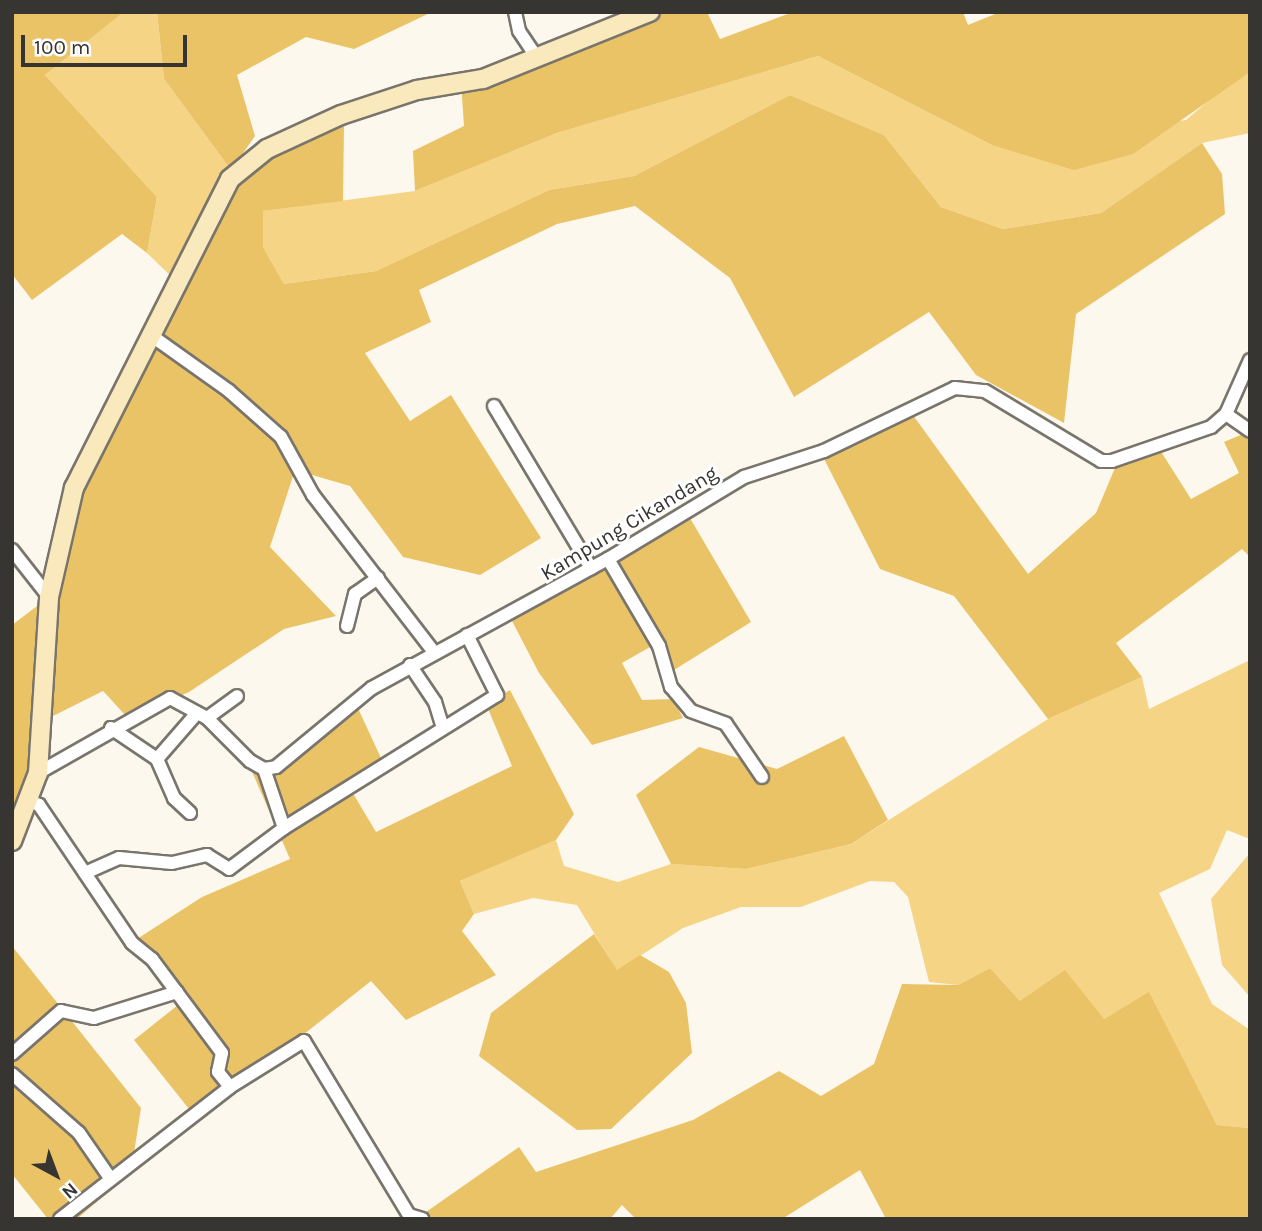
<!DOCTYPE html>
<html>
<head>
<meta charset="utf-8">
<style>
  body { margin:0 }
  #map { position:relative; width:1262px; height:1231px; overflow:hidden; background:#fdf8ee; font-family:Karla,sans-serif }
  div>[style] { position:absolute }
  .green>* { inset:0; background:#f5d486 }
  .forest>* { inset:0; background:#eac367 }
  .roads { filter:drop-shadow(2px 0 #79756c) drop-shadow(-2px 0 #79756c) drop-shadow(0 2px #79756c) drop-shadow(0 -2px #79756c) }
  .street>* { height:12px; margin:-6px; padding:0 6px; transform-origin:6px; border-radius:6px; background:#fff }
  .secondary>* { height:18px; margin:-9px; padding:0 9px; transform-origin:9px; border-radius:9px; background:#f9e9bc }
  span { translate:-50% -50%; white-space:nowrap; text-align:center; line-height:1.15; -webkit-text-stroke:6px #fff; paint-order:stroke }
  .street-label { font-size:21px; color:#363531 }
  .frame { position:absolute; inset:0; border:14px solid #363531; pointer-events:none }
  .north { position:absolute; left:21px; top:1140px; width:70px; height:70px; -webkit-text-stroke:5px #fff; paint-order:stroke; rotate:139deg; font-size:19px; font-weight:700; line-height:28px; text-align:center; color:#363531 }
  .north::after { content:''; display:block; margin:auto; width:24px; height:32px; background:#363531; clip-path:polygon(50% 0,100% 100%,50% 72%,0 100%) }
  .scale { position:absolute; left:21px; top:35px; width:166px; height:32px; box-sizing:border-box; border:4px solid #363531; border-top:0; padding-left:9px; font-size:21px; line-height:24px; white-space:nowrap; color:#363531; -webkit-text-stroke:5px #fff; paint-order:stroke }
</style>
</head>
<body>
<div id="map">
  <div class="green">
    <div style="clip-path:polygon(124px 12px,157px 12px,164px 79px,231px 170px,178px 283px,147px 253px,157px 197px,45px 75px)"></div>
    <div style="clip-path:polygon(818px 56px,992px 145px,1186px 120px,1236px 77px,1250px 72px,1250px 133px,1202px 143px,1101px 213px,1003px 229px,941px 207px,884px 135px,790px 95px,634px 176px,549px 190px,376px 271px,284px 284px,263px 247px,263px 211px,415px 191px,557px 133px)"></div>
    <div style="clip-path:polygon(1250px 660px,1250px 839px,1227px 830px,1210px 869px,1159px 893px,1212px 1004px,1250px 1030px,1250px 1128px,1217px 1125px,1149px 993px,1104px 1019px,1020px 1001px,990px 968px,958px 985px,929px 982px,908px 897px,894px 882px,870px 881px,801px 907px,741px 907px,683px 928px,617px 971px,577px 905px,533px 898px,474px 914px,460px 881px,556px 840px,564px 866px,618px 882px,671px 864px,746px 869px,851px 844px,1048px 719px,1142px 677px,1149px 709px)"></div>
    <div style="clip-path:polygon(1250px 853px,1250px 997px,1222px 965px,1211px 899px)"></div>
  </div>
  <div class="forest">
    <div style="clip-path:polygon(12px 12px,124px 12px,45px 75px,157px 197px,147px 253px,122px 234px,32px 300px,12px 274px)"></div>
    <div style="clip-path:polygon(157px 12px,432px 12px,354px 49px,306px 37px,237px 75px,255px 136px,232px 169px,344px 126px,343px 201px,263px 211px,263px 247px,284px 284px,376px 271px,549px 190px,634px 176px,790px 95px,884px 135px,941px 207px,1003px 229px,1101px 213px,1202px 143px,1222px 174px,1225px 214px,1076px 314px,1064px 423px,976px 375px,929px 312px,794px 397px,730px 278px,635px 206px,557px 224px,419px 290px,431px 322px,365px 353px,410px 421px,451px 395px,541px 538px,480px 575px,403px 557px,350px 486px,295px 470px,270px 547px,336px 616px,284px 629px,189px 692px,128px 718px,103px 691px,47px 719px,12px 843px,12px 625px,53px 594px,76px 482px,231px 170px,164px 79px)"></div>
    <div style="clip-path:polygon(646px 12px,707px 12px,720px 39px,793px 12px,963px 12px,968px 25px,1000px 12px,1250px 12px,1250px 72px,1133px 154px,1074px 170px,992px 145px,818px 56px,557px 133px,415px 191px,413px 151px,464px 126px,461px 82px)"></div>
    <div style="clip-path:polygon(910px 411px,1028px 574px,1096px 513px,1120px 456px,1160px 450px,1191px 499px,1239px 473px,1224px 442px,1250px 431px,1250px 557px,1242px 549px,1116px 643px,1142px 677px,1048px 719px,954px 596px,880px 569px,819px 449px)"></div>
    <div style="clip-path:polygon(687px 513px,751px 622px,674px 670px,657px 643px,622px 663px,642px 700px,673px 699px,683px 718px,592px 745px,539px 673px,511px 619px)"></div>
    <div style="clip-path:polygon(510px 690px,574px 814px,556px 840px,460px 881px,474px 914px,462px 931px,496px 975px,406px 1020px,371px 981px,197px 1119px,134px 1040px,183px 1001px,137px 939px,202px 897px,290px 859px,250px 767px,310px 748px,356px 704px,381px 758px,345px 780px,376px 832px,512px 766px,486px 704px)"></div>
    <div style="clip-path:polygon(844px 736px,888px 820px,851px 844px,746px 869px,671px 864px,636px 795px,699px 747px,777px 769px)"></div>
    <div style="clip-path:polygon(594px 934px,617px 970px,640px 955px,669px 972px,686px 1003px,692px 1053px,611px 1129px,577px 1130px,479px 1056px,491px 1013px)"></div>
    <div style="clip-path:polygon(12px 946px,141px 1108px,131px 1172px,77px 1219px,48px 1219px,12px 1174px)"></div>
    <div style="clip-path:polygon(990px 968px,1020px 1001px,1065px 970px,1104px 1019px,1149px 992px,1217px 1125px,1250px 1128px,1250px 1219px,886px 1219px,860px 1170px,782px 1219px,636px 1219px,622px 1205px,610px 1219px,416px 1219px,519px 1147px,536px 1172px,693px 1120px,779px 1071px,821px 1096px,874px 1064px,902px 984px,958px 985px)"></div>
  </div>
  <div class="roads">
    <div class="street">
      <div style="left:515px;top:12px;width:19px;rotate:78deg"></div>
      <div style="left:519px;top:31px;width:32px;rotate:56deg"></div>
      <div style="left:152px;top:336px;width:95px;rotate:35.5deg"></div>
      <div style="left:229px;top:391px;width:69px;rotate:41.5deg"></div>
      <div style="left:281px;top:437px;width:66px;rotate:61.1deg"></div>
      <div style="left:313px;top:495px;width:197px;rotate:52.4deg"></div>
      <div style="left:494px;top:406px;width:189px;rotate:59.1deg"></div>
      <div style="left:1226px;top:414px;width:29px;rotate:35deg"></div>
      <div style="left:12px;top:550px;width:60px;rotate:51.8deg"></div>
      <div style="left:608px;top:559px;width:101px;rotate:59.6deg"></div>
      <div style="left:659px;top:646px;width:43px;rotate:73.7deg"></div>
      <div style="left:671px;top:687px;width:31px;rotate:50deg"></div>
      <div style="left:691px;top:711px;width:37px;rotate:20deg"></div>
      <div style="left:726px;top:724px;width:64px;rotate:55.8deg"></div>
      <div style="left:347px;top:626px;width:33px;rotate:-76deg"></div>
      <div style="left:355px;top:594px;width:28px;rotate:-35deg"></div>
      <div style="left:410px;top:665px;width:45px;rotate:56deg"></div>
      <div style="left:435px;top:702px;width:27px;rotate:73deg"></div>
      <div style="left:207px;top:718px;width:37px;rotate:-36deg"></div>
      <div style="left:111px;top:728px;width:55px;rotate:34deg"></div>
      <div style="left:157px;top:759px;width:43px;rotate:66.4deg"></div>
      <div style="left:174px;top:798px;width:22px;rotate:43deg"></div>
      <div style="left:157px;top:759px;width:61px;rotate:-49deg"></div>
      <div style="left:38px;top:773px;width:152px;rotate:-29.6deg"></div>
      <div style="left:170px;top:698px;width:42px;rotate:28.4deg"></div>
      <div style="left:207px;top:718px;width:61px;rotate:45deg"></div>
      <div style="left:250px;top:761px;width:16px;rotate:30deg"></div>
      <div style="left:264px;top:769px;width:12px;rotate:-9deg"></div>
      <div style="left:276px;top:767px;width:124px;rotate:-39.5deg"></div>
      <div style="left:372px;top:688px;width:269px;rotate:-28.7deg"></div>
      <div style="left:608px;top:559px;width:159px;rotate:-31.1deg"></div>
      <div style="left:744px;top:477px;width:84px;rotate:-18deg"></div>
      <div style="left:824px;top:451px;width:145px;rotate:-25.7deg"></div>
      <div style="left:955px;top:388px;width:30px;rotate:6deg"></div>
      <div style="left:985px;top:391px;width:135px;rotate:31.1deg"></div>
      <div style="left:1101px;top:461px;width:11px"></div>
      <div style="left:1112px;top:461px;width:105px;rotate:-19deg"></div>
      <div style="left:1211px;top:427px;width:20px;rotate:-41deg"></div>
      <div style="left:1226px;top:414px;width:59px;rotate:-66deg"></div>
      <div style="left:30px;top:801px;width:10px;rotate:24deg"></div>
      <div style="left:39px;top:805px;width:166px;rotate:56deg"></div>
      <div style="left:132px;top:943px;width:26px;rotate:39deg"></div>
      <div style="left:152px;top:959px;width:117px;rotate:53.3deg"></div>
      <div style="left:222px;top:1053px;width:19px;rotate:102deg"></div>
      <div style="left:218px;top:1072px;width:19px;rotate:51deg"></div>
      <div style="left:284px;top:828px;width:251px;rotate:-32deg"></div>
      <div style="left:497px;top:695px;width:67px;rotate:-116.6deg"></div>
      <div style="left:85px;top:873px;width:37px;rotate:-24deg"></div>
      <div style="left:119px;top:858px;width:53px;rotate:5.4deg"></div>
      <div style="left:172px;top:863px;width:36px;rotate:-13deg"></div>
      <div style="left:207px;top:855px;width:26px;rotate:32deg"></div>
      <div style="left:229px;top:869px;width:69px;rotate:-36.7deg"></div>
      <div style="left:284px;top:828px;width:62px;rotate:-108.7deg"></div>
      <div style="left:12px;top:1054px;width:65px;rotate:-41.3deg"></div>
      <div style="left:61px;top:1011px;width:34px;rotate:12deg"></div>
      <div style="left:94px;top:1018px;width:87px;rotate:-17.4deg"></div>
      <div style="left:12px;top:1074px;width:89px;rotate:41.4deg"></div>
      <div style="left:79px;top:1133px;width:55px;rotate:55.4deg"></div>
      <div style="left:60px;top:1219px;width:215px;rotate:-37.8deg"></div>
      <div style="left:230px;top:1087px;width:87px;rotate:-31.9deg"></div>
      <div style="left:304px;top:1041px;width:203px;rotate:58.9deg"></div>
      <div style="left:409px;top:1215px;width:14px;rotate:17deg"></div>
    </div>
    <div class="secondary">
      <div style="left:12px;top:841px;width:73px;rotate:-69.1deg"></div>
      <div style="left:38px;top:773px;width:176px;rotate:-86.4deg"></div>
      <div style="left:49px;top:597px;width:112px;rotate:-77.1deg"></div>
      <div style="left:74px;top:488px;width:346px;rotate:-63.2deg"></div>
      <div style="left:230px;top:179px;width:48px;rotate:-39deg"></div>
      <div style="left:267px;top:149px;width:81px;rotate:-24.7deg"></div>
      <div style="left:341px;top:115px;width:80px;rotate:-18.2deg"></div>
      <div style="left:417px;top:90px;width:67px;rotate:-9.5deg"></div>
      <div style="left:483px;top:79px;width:180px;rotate:-21.9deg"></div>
    </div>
  </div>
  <div class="street-label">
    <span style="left:629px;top:523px;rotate:-31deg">Kampung Cikandang</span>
  </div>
  <div class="frame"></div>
  <div class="north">N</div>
  <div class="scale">100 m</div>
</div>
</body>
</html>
